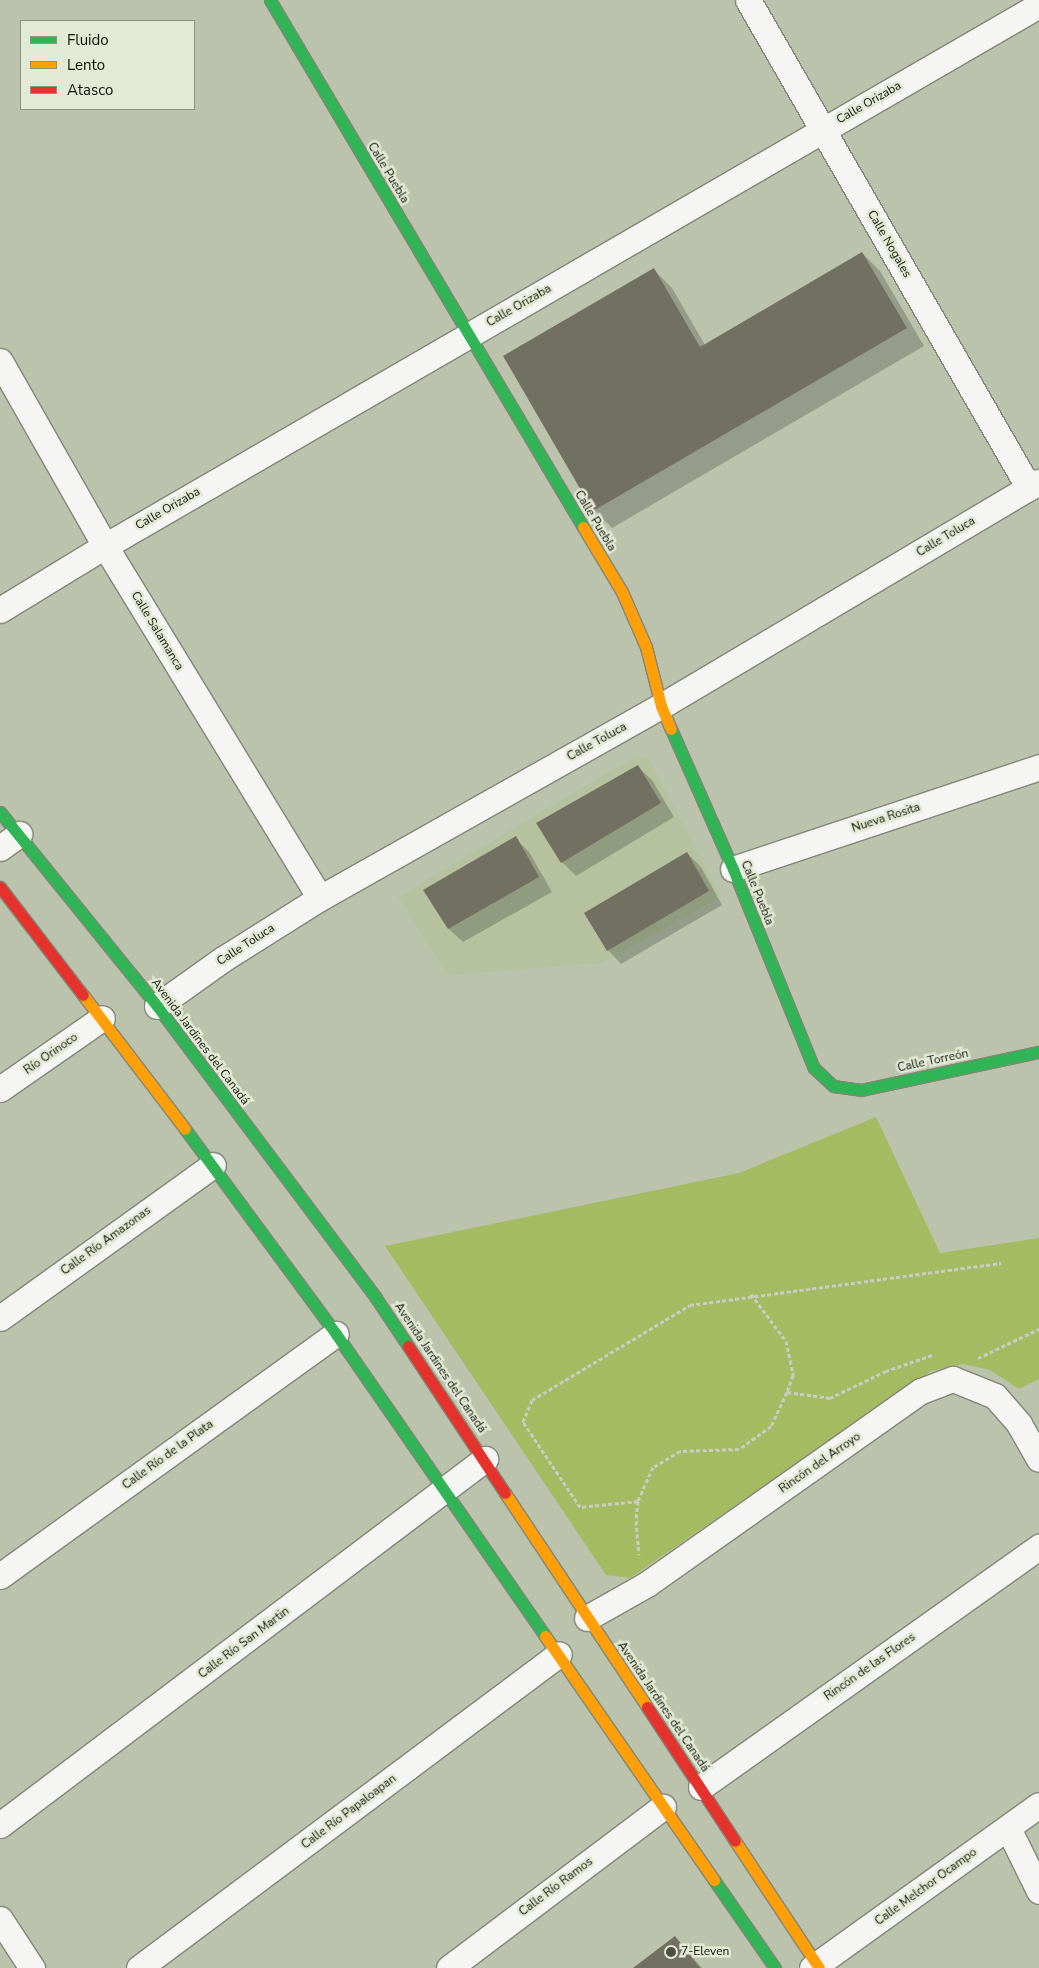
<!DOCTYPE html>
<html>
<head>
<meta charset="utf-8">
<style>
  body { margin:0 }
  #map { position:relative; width:1039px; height:1968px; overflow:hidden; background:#bbc3ad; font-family:"Nunito Sans",sans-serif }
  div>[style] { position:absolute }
  .built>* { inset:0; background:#b6c29f }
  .green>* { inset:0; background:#a4bb62 }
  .shadow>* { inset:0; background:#0003 }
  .building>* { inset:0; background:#727061 }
  .path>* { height:3px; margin-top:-1.5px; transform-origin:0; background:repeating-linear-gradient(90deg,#caccc6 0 4px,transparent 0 6.5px) }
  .roads { filter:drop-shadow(1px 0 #818777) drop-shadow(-1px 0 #818777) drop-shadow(0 1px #818777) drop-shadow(0 -1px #818777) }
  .street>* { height:25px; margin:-12.5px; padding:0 12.5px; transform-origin:12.5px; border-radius:12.5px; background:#f5f6f3 }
  .fast>* { height:11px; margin:-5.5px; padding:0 5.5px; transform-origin:5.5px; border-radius:5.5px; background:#30b455 }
  .slow>* { height:11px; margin:-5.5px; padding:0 5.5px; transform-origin:5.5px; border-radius:5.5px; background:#ff9f0a }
  .jam>* { height:11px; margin:-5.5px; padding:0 5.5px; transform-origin:5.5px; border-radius:5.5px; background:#e5322d }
  .dots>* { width:14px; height:14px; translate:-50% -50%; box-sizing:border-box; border:2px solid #e2e9d5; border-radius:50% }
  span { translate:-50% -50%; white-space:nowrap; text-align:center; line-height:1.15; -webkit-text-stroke:5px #e2e9d5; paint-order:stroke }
  .street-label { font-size:12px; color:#0d1104 }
  .poi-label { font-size:12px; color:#0d1104 }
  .left { translate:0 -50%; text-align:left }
  .legend { position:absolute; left:20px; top:20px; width:175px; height:90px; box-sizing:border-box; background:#e2e9d5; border:1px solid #8d9381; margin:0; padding:6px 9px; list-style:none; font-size:15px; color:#0d1104 }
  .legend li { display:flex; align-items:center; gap:10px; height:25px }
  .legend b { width:25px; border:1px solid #8d9381 }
</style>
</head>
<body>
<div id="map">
  <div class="built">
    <div style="clip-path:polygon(636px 756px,649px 759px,721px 897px,601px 963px,448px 975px,398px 897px)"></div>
  </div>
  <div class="green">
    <div style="clip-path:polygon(876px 1117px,940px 1253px,1039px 1238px,1039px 1379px,1019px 1389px,990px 1370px,963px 1364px,931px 1371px,630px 1578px,606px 1575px,385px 1246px,739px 1173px)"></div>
  </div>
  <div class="shadow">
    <div style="clip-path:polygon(862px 253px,880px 271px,924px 346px,612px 528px,594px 510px,654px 270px,672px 288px,705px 345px)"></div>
    <div style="clip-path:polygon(638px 767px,652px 780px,674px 817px,576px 876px,562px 862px,537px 824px)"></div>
    <div style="clip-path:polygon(515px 838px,529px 852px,552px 892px,463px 942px,449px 929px,425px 891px)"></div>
    <div style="clip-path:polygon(687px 853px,701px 867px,722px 905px,621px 964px,608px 950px)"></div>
    <div style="clip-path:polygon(675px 1937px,702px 1968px,635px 1968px)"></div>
  </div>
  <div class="building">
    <div style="clip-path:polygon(862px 252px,907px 328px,593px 511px,503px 356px,654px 268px,700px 347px)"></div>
    <div style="clip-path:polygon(638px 765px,661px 803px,561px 863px,536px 823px)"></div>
    <div style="clip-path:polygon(516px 836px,539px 877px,448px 929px,423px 890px)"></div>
    <div style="clip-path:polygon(687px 852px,709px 891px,607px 951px,584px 913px)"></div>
    <div style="clip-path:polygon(675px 1936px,700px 1968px,633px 1968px)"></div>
  </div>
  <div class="path">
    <div style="left:751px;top:1294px;width:59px;rotate:53.3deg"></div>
    <div style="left:786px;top:1341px;width:35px;rotate:78deg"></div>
    <div style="left:793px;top:1375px;width:18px;rotate:109deg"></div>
    <div style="left:932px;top:1355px;width:49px;rotate:160.8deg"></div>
    <div style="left:886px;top:1371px;width:62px;rotate:154.3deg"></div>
    <div style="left:830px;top:1398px;width:43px;rotate:-172.1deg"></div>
    <div style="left:787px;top:1392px;width:38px;rotate:115deg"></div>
    <div style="left:771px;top:1426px;width:39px;rotate:144deg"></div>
    <div style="left:739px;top:1449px;width:59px;rotate:178.1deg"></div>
    <div style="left:680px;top:1451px;width:31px;rotate:149deg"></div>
    <div style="left:653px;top:1467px;width:37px;rotate:114deg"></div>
    <div style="left:638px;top:1501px;width:58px;rotate:174.1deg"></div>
    <div style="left:580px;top:1507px;width:102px;rotate:-123.8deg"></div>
    <div style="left:523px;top:1422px;width:24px;rotate:-68deg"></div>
    <div style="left:532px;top:1400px;width:184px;rotate:-31deg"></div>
    <div style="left:690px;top:1305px;width:314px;rotate:-7.7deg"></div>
    <div style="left:978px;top:1358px;width:68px;rotate:-25.4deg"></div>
    <div style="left:638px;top:1501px;width:20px;rotate:96deg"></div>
    <div style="left:636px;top:1521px;width:34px;rotate:85deg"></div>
  </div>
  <div class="roads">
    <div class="street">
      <div style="left:748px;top:0;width:563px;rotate:60.07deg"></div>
      <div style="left:0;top:361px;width:213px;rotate:60.4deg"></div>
      <div style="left:105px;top:546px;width:412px;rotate:58.6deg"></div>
      <div style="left:0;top:610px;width:123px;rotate:-31.4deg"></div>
      <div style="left:105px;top:546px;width:1079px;rotate:-30.08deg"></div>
      <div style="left:0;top:848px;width:24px;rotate:-36deg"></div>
      <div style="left:733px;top:869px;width:323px;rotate:-18.4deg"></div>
      <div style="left:157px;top:1006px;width:81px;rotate:-35.5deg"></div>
      <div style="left:223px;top:959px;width:115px;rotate:-32.2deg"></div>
      <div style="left:320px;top:898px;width:391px;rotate:-29.4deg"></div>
      <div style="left:661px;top:706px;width:439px;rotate:-30.7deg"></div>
      <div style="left:0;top:1089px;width:124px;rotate:-34.8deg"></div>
      <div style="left:0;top:1318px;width:262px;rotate:-35.7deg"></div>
      <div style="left:0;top:1576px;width:414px;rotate:-35.8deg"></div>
      <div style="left:587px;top:1618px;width:69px;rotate:-29.5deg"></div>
      <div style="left:647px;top:1584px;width:335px;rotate:-35.2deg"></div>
      <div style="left:921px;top:1391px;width:34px;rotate:-21deg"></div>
      <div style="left:953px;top:1379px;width:45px;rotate:22deg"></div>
      <div style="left:995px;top:1396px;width:37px;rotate:49deg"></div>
      <div style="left:1019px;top:1424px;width:40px;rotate:60.3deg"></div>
      <div style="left:701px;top:1787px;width:415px;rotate:-35.4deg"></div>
      <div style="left:0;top:1825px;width:608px;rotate:-37.04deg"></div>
      <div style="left:1008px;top:1828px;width:70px;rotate:63.8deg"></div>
      <div style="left:0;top:1919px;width:59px;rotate:56.9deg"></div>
      <div style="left:139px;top:1968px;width:524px;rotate:-36.78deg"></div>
      <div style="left:449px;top:1968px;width:268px;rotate:-37deg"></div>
      <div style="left:812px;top:1968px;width:279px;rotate:-35.7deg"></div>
    </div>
    <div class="fast">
      <div style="left:270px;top:0;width:613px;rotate:59.29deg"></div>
      <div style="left:671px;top:729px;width:153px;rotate:66.1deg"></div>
      <div style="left:733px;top:869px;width:215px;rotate:67.9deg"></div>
      <div style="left:814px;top:1068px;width:26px;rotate:43deg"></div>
      <div style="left:833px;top:1086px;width:28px;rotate:8deg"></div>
      <div style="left:861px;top:1090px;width:182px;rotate:-12.1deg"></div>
      <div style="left:0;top:812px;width:250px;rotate:51deg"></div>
      <div style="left:157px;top:1006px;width:365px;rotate:53.1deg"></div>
      <div style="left:376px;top:1298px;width:58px;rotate:56.3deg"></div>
      <div style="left:185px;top:1129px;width:255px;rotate:53.6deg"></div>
      <div style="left:336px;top:1334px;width:367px;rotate:55.3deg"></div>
      <div style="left:714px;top:1880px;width:107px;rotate:55.3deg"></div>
    </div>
    <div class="slow">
      <div style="left:583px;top:527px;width:76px;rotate:59deg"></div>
      <div style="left:622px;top:592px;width:60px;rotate:66.4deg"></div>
      <div style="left:646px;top:647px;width:61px;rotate:75.7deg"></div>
      <div style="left:661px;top:706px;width:25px;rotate:67deg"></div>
      <div style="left:83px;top:995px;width:168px;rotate:52.7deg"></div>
      <div style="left:505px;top:1493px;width:257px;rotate:56.4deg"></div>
      <div style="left:545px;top:1636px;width:297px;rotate:55.3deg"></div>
      <div style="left:735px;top:1841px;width:152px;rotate:56.5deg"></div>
    </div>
    <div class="jam">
      <div style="left:0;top:887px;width:136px;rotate:52.5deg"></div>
      <div style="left:408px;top:1346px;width:176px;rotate:56.6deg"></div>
      <div style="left:647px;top:1707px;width:160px;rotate:56.7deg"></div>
    </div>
  </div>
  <div class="dots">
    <div style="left:671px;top:1952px;background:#4a4f3f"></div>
  </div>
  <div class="street-label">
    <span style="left:869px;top:103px;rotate:-30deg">Calle Orizaba</span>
    <span style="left:388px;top:173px;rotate:59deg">Calle Puebla</span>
    <span style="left:889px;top:244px;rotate:60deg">Calle Nogales</span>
    <span style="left:519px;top:306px;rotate:-30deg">Calle Orizaba</span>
    <span style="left:168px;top:509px;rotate:-30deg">Calle Orizaba</span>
    <span style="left:595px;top:521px;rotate:59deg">Calle Puebla</span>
    <span style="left:946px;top:537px;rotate:-31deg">Calle Toluca</span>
    <span style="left:157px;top:631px;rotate:59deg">Calle Salamanca</span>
    <span style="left:597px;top:742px;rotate:-29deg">Calle Toluca</span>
    <span style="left:886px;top:818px;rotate:-18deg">Nueva Rosita</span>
    <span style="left:757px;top:893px;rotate:68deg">Calle Puebla</span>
    <span style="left:246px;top:945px;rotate:-33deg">Calle Toluca</span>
    <span style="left:200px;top:1042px;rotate:53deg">Avenida Jardines del Canadá</span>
    <span style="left:51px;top:1054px;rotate:-35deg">Río Orinoco</span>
    <span style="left:933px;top:1061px;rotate:-12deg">Calle Torreón</span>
    <span style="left:106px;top:1241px;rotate:-36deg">Calle Río Amazonas</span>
    <span style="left:440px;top:1368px;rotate:56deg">Avenida Jardines del Canadá</span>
    <span style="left:168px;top:1455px;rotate:-36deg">Calle Río de la Plata</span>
    <span style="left:820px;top:1463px;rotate:-35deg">Rincón del Arroyo</span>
    <span style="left:244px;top:1643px;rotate:-37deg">Calle Río San Martin</span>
    <span style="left:870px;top:1667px;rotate:-35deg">Rincón de las Flores</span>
    <span style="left:663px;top:1707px;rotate:56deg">Avenida Jardines del Canadá</span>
    <span style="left:349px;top:1812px;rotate:-37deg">Calle Río Papaloapan</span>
    <span style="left:556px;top:1887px;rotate:-37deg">Calle Río Ramos</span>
    <span style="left:926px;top:1887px;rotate:-36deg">Calle Melchor Ocampo</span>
  </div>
  <div class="poi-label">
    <span class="left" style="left:681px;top:1952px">7-Eleven</span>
  </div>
  <ul class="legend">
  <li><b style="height:6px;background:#30b455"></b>Fluido</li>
  <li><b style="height:6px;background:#ff9f0a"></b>Lento</li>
  <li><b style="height:6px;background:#e5322d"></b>Atasco</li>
  </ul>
</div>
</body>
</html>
